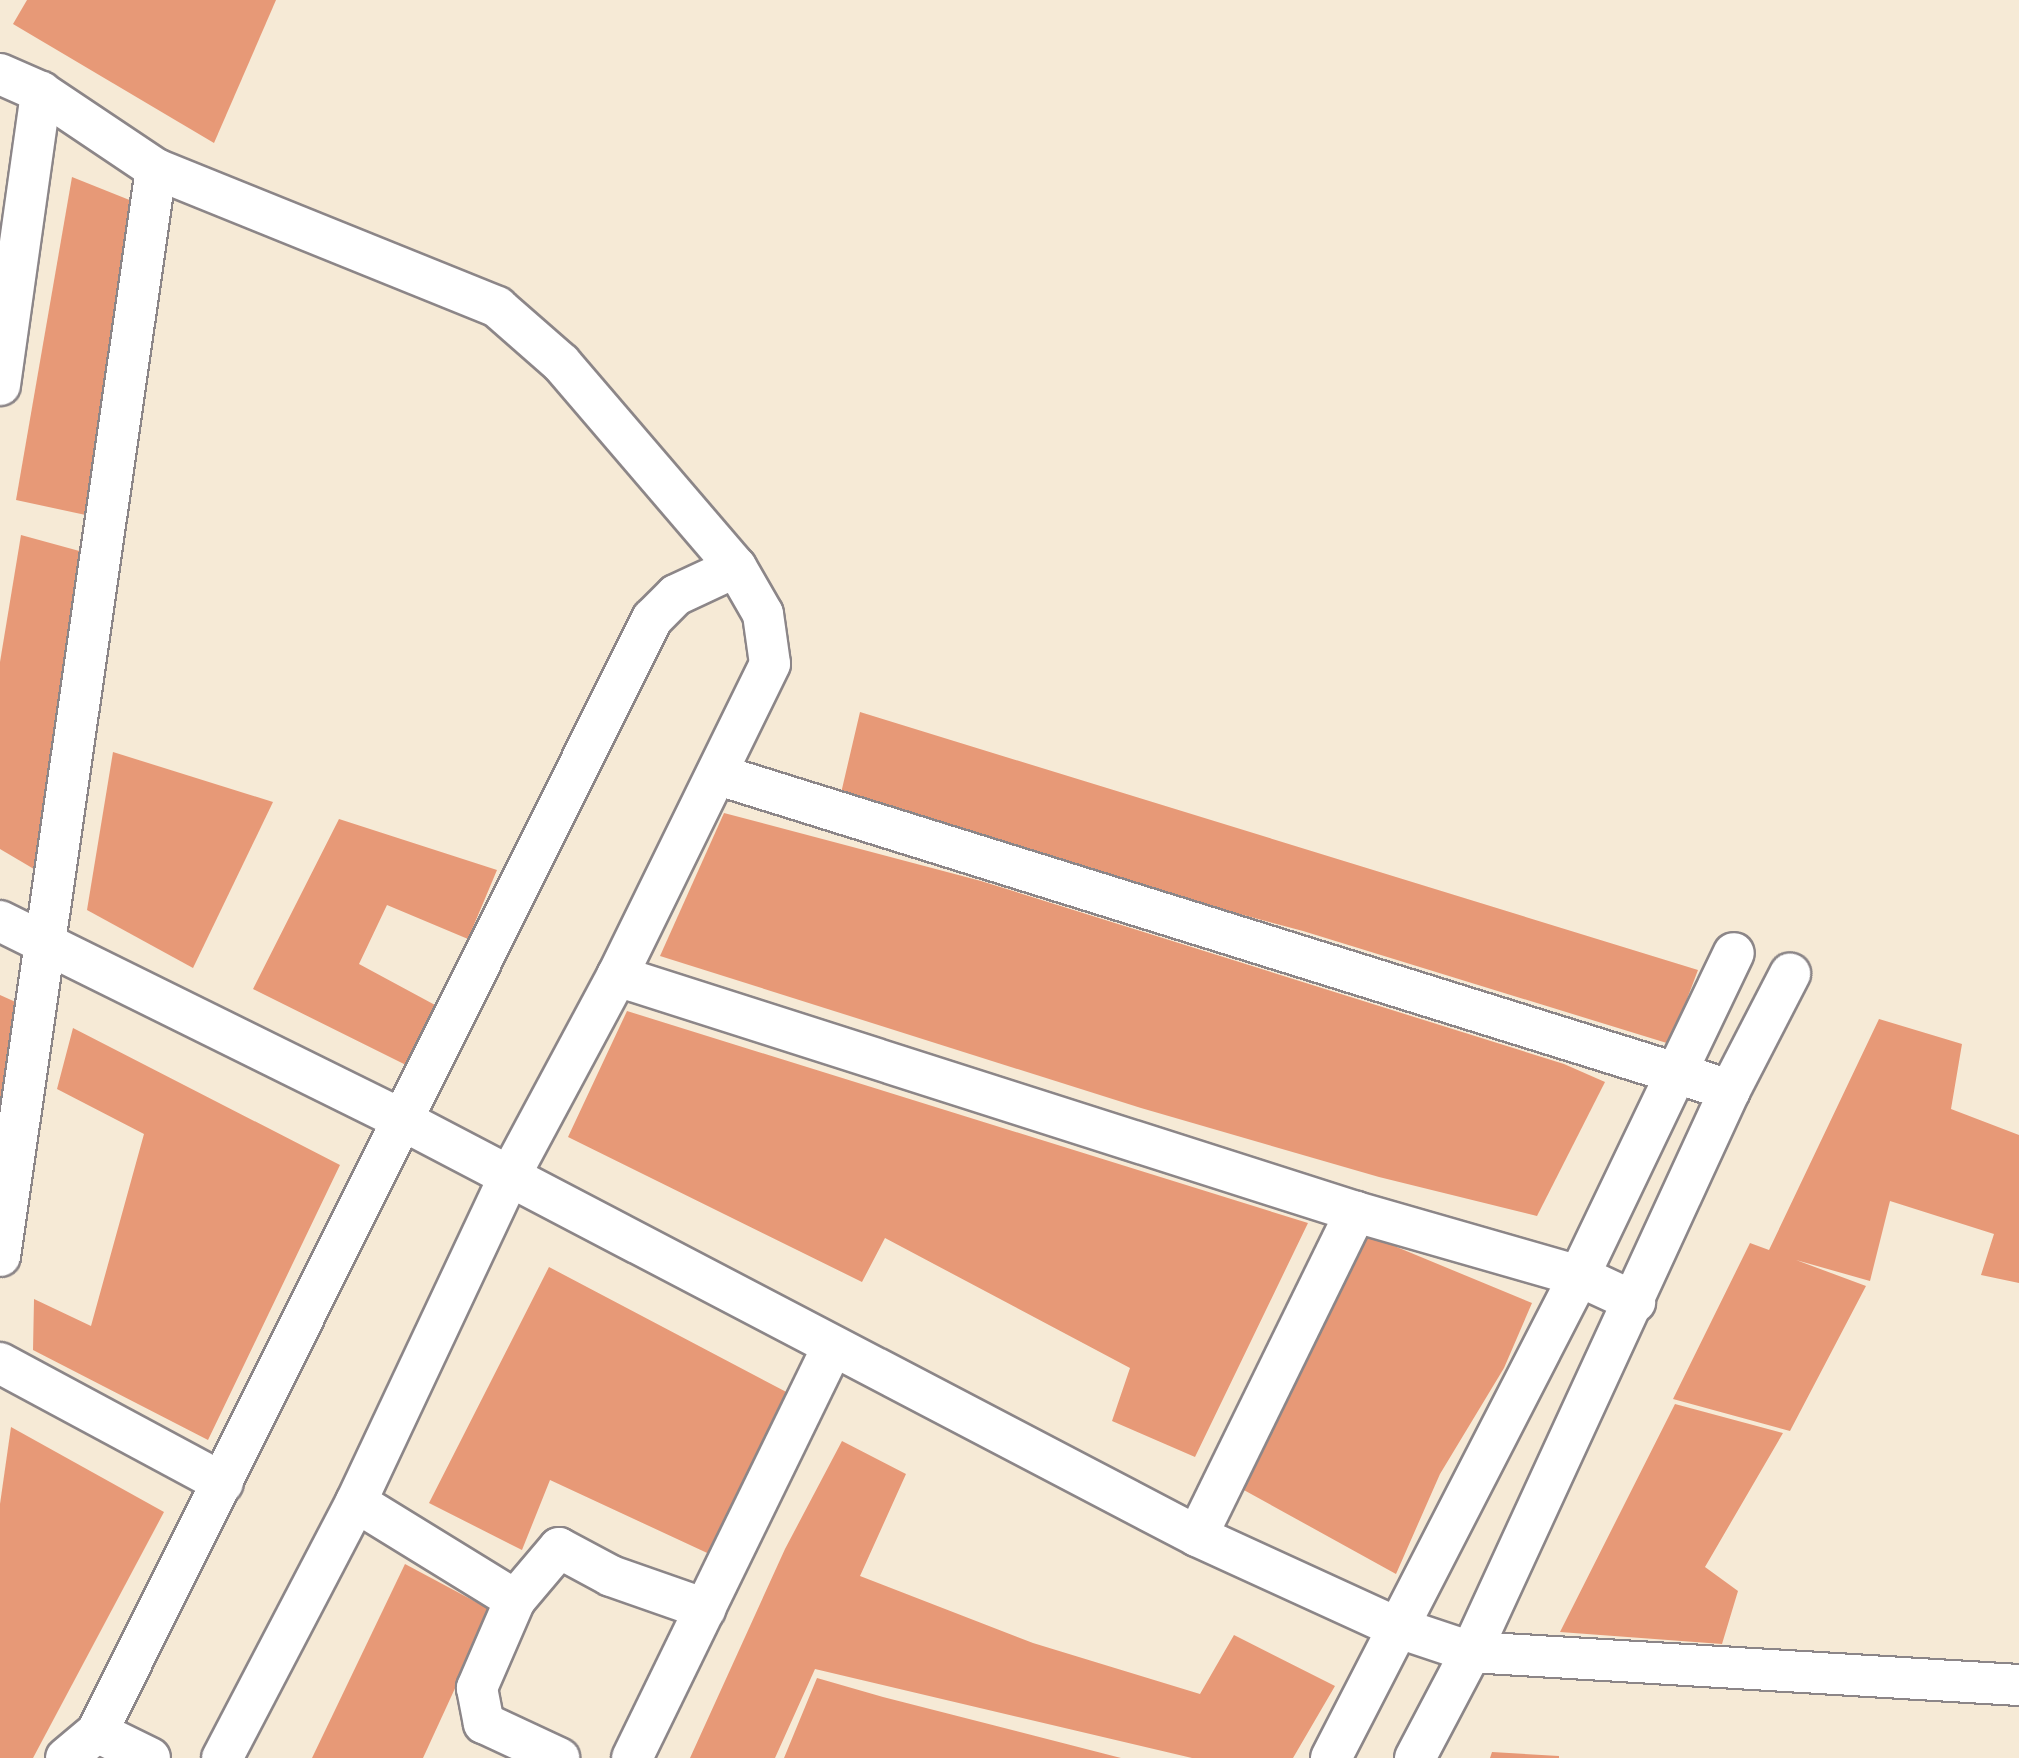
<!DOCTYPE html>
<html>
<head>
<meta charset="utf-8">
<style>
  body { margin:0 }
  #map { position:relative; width:2019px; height:1758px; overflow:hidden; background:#f6ead6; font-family:"Playpen Sans",sans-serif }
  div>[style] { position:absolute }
  .building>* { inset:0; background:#e79977 }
  .roads { filter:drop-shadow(2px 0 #8c8688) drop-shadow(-2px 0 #8c8688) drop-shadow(0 2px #8c8688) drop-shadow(0 -2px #8c8688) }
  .minor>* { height:40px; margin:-20px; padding:0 20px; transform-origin:20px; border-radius:20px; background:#fff }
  span { translate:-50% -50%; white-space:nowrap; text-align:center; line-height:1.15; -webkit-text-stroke:6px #fdfcf7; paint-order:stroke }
</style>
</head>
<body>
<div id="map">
  <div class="building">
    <div style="clip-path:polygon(27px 0,276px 0,214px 143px,13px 24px)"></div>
    <div style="clip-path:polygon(72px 177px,137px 203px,95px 517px,16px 500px)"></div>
    <div style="clip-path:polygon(21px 535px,83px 552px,39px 872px,0 849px,0 662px)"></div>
    <div style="clip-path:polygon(860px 712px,1698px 970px,1670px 1044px,1303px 931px,838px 806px)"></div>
    <div style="clip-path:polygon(113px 752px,273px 802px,193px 968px,87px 910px)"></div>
    <div style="clip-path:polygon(724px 813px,981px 881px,1564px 1064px,1605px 1082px,1537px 1216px,1379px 1177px,1141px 1108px,660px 956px)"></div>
    <div style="clip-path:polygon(339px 819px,497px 870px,468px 939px,387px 905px,359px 964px,435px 1005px,410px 1067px,253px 989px)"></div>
    <div style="clip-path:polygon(0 995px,20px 1004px,0 1127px)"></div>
    <div style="clip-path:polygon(627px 1011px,1308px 1223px,1195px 1457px,1112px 1421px,1130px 1368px,885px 1238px,862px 1282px,568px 1137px)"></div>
    <div style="clip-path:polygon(1879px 1019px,1962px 1044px,1951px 1109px,2019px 1135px,2019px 1283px,1981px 1275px,1994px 1234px,1890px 1201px,1870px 1281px,1796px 1260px,1866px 1286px,1790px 1431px,1673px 1399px,1750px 1243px,1769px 1250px)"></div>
    <div style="clip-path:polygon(73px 1028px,340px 1165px,208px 1440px,33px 1350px,34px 1299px,91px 1326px,144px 1134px,57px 1089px)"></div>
    <div style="clip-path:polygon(1358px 1231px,1532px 1303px,1504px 1368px,1440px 1474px,1396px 1574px,1242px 1489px)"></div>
    <div style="clip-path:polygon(549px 1267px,794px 1396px,718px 1558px,550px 1480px,522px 1550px,429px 1503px)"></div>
    <div style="clip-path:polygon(1675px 1404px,1783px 1433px,1705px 1567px,1738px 1591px,1722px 1644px,1560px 1632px)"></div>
    <div style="clip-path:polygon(11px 1427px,164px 1512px,33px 1758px,0 1758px,0 1504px)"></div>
    <div style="clip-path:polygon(842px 1441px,906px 1474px,860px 1576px,1033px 1643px,1200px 1694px,1234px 1635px,1335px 1686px,1293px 1758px,1192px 1758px,815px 1669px,775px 1758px,690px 1758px,785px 1549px)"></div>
    <div style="clip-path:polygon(405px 1564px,491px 1610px,423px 1758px,312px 1758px)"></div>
    <div style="clip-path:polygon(817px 1678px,883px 1697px,1121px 1758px,784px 1758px)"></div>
    <div style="clip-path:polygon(1492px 1752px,1559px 1756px,1559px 1758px,1490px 1758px)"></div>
  </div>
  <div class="roads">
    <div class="minor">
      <div style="left:0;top:74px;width:45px;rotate:23.7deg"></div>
      <div style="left:41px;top:92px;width:138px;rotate:33.8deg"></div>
      <div style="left:156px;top:169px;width:368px;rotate:22deg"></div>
      <div style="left:497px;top:307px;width:85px;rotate:41.2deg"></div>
      <div style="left:561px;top:363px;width:269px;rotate:49.4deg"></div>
      <div style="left:736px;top:567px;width:54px;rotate:60.1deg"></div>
      <div style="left:763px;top:614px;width:50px;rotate:82deg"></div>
      <div style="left:770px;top:664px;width:347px;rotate:116.1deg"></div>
      <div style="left:617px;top:976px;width:230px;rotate:118.2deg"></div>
      <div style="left:508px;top:1179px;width:357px;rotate:115.2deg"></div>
      <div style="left:356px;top:1502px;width:289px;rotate:117.6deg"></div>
      <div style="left:0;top:385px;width:296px;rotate:-82deg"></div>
      <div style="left:719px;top:775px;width:1059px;rotate:17.31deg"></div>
      <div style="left:0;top:921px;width:449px;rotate:26.3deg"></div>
      <div style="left:402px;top:1120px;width:897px;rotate:27.62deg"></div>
      <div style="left:1197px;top:1536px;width:219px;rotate:24.6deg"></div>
      <div style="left:1396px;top:1627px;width:79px;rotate:18.4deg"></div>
      <div style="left:1471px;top:1652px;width:549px;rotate:3.45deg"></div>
      <div style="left:617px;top:976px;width:776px;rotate:17.71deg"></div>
      <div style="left:1356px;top:1212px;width:232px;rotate:16deg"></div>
      <div style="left:1579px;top:1276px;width:62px;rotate:24.9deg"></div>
      <div style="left:0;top:1256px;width:1098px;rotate:-81.83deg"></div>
      <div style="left:0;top:1363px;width:253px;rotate:28.3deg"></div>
      <div style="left:356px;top:1502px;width:187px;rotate:31.6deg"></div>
      <div style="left:515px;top:1600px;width:96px;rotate:113.4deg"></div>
      <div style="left:477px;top:1688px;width:36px;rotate:79deg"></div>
      <div style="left:484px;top:1723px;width:83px;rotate:25deg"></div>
      <div style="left:1197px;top:1536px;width:361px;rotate:-63.9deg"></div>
      <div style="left:515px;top:1600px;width:68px;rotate:-49.8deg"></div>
      <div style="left:559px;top:1548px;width:59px;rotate:28.3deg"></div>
      <div style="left:611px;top:1576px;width:100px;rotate:19.3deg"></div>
      <div style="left:97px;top:1732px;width:59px;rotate:26.1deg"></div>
      <div style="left:66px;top:1758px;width:40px;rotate:-40deg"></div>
      <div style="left:97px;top:1732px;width:1244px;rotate:-63.5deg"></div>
      <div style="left:652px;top:619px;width:34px;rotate:-45deg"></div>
      <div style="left:676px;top:595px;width:66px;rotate:-25deg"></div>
      <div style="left:632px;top:1758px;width:458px;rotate:-64deg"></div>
      <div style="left:1331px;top:1758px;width:542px;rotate:-62.77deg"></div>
      <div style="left:1579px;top:1276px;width:358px;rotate:-64.4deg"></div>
      <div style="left:1415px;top:1758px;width:120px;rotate:-62.2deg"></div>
      <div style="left:1471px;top:1652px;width:619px;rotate:-65.26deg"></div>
      <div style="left:1730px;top:1090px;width:131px;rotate:-62.7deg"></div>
    </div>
  </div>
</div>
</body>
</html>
